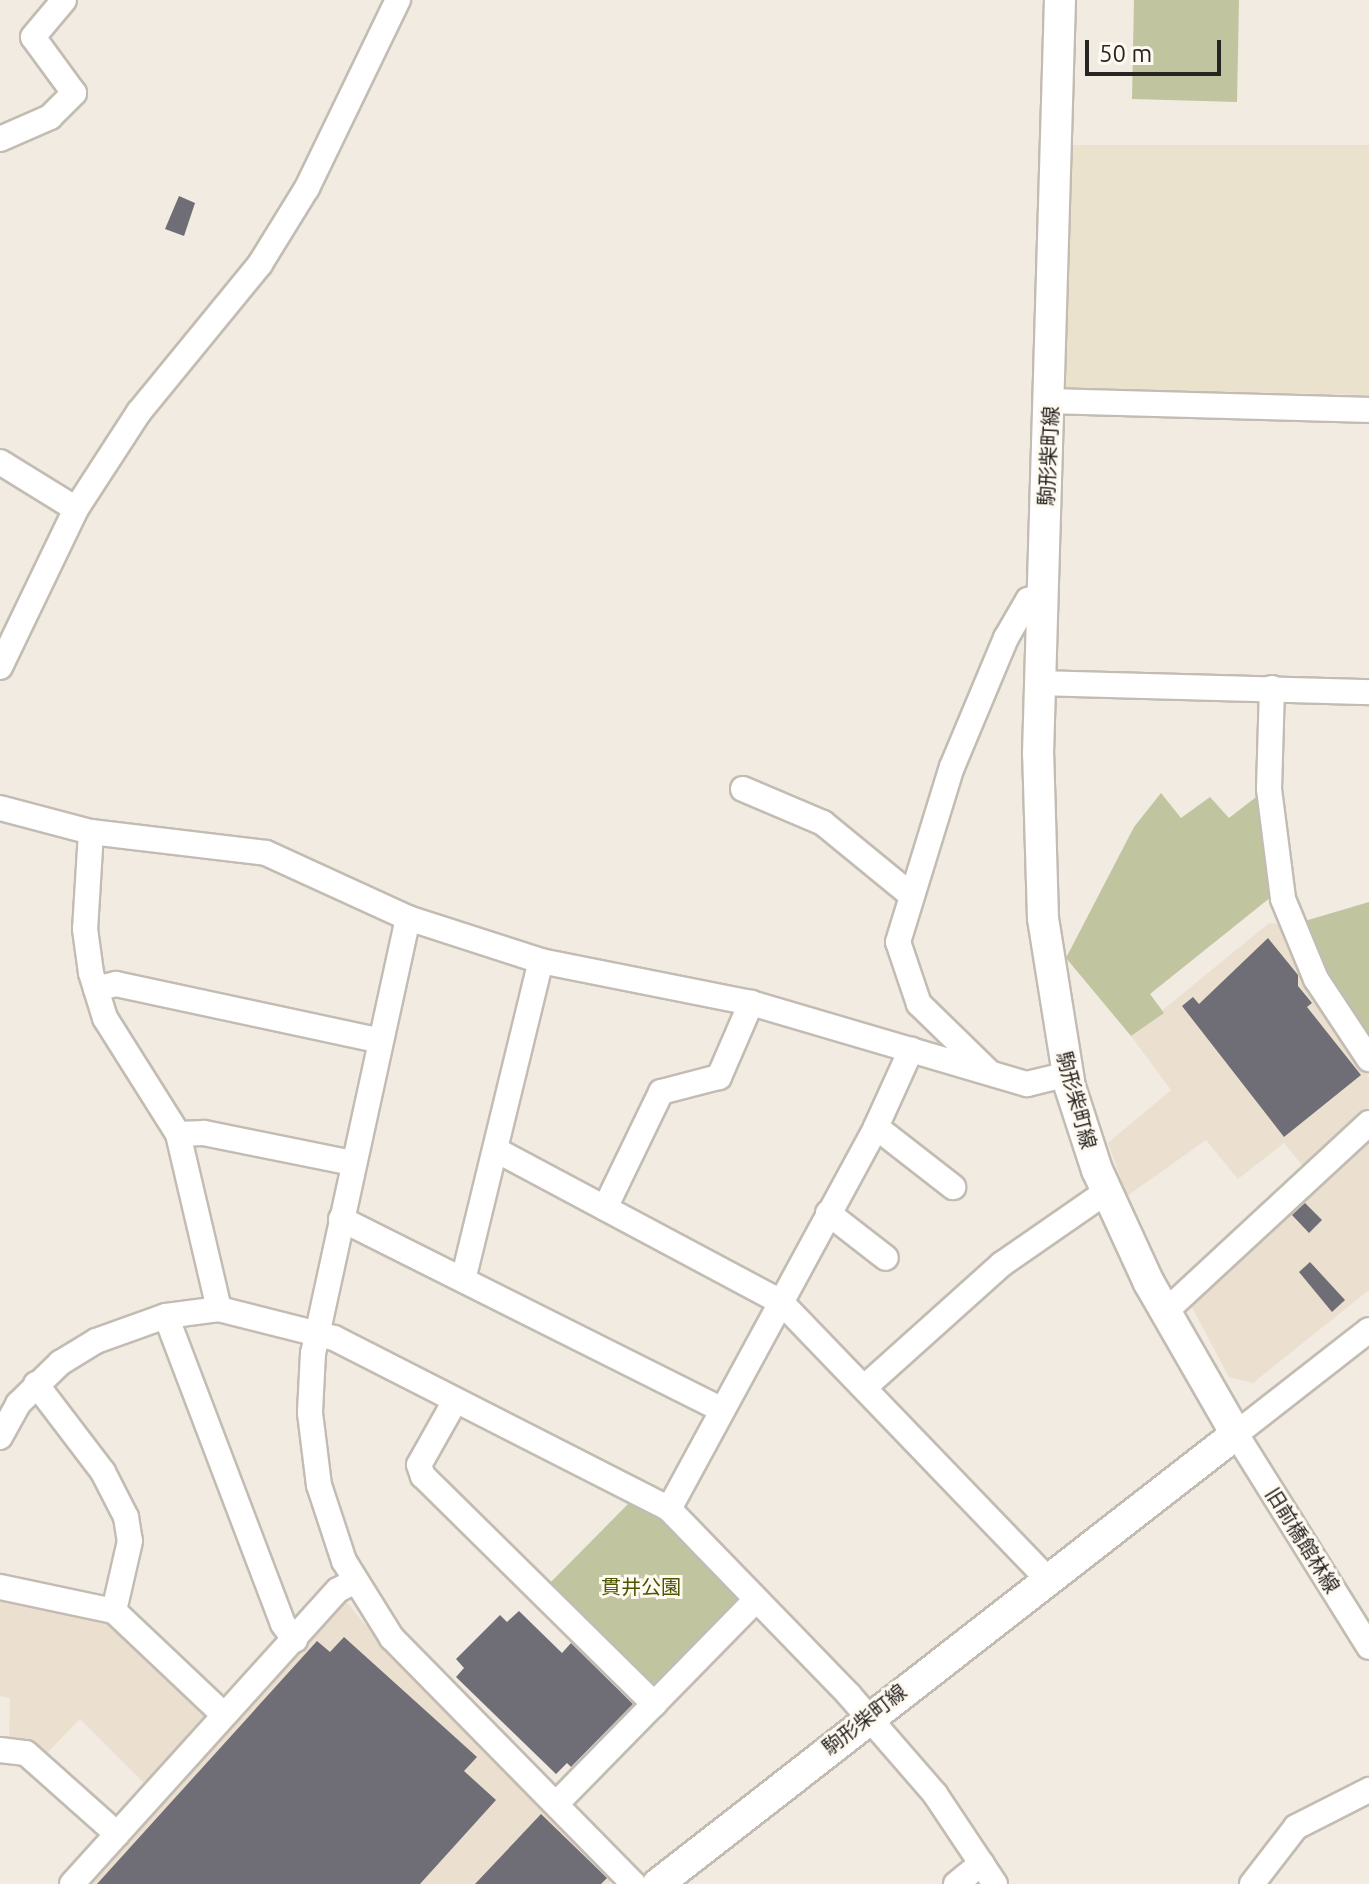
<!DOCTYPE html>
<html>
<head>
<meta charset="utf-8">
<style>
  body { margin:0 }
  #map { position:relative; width:1369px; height:1884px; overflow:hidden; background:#f2ebe2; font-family:Ubuntu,"Noto Sans JP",sans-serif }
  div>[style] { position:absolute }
  .built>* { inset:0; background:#ebdfcf }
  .industrial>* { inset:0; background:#eae2cc }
  .green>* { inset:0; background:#c0c59f }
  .building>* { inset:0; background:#6f6e77 }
  .roads { filter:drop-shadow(2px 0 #c3bcb3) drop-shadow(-2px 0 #c3bcb3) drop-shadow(0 2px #c3bcb3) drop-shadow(0 -2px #c3bcb3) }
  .minor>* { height:24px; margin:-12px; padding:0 12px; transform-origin:12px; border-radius:12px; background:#fff }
  .major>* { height:30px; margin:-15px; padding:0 15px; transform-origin:15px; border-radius:15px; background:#fff }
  span { translate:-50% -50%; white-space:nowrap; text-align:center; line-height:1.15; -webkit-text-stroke:6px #fef9f1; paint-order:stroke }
  .street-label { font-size:20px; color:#272421 }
  .park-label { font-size:20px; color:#4e5500 }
  .scale { position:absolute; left:1085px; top:40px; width:136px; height:36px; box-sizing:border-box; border:4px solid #272421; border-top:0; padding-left:10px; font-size:24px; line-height:28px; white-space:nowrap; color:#272421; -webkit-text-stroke:6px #fef9f1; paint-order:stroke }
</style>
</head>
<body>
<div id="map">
  <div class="built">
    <div style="clip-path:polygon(1269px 923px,1278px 924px,1319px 1007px,1369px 1077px,1369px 1290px,1253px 1383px,1229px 1377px,1189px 1302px,1316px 1182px,1284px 1143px,1238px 1179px,1206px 1140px,1127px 1196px,1108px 1143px,1171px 1090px,1131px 1036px)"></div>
    <div style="clip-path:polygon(0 1595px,109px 1619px,206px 1708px,206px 1717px,144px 1783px,80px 1719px,42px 1758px,9px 1743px,10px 1698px,0 1696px)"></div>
    <div style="clip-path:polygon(346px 1601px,386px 1650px,614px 1873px,609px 1884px,88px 1884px)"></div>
  </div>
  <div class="industrial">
    <div style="clip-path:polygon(1071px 145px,1369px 145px,1369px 395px,1065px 388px)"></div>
  </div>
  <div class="green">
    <div style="clip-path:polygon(1134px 0,1239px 0,1237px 102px,1132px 99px)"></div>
    <div style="clip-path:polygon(1161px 793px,1181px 818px,1210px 797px,1229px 818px,1260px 794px,1271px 897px,1150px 994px,1164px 1013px,1131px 1036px,1066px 958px,1134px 827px)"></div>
    <div style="clip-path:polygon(1369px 902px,1369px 1046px,1335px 999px,1298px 923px)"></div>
    <div style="clip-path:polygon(631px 1501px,666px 1518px,740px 1594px,738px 1604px,658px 1685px,649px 1683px,548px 1585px)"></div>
  </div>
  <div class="building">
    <div style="clip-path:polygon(179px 196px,195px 203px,184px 236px,165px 229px)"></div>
    <div style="clip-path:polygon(1268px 938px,1298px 975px,1298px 986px,1312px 1003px,1307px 1007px,1361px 1075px,1284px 1137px,1182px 1006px,1193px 997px,1199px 1004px)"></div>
    <div style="clip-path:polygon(1305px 1203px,1322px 1220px,1309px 1233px,1292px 1215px)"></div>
    <div style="clip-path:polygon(1310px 1262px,1345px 1300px,1332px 1312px,1299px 1272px)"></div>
    <div style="clip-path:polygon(519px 1611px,562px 1653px,571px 1643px,633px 1704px,571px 1767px,567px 1763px,556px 1774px,456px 1677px,464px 1668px,456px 1659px,500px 1615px,507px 1622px)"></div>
    <div style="clip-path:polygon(344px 1637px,477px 1757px,464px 1771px,496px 1800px,420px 1884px,97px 1884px,317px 1641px,330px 1652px)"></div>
    <div style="clip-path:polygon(541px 1814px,607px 1878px,601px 1884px,475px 1884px)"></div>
  </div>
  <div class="roads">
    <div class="minor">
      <div style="left:0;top:139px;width:55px;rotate:-23.7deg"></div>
      <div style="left:50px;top:117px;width:34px;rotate:-45deg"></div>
      <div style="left:74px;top:93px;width:69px;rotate:-126.2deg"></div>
      <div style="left:33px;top:37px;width:48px;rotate:-50deg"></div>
      <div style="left:1051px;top:401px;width:318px;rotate:1.6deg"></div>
      <div style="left:0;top:462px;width:89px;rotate:31.7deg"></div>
      <div style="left:0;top:667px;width:175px;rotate:-64.3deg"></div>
      <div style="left:76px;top:509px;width:116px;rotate:-57deg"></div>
      <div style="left:139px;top:412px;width:191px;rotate:-50.7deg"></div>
      <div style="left:260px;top:264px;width:89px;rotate:-58.3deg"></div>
      <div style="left:307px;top:188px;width:209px;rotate:-64.2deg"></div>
      <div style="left:1040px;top:683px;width:329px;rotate:1.6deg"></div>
      <div style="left:1272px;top:688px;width:101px;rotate:91.7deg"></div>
      <div style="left:1269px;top:789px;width:111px;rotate:82.7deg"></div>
      <div style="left:1283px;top:899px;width:87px;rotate:67.6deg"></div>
      <div style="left:1316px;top:979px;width:96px;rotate:56.5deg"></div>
      <div style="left:743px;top:789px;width:87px;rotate:23deg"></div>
      <div style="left:823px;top:823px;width:114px;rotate:39.3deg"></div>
      <div style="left:0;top:808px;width:94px;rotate:14.8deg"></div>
      <div style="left:91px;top:832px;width:176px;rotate:6.8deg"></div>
      <div style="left:266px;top:853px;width:156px;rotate:24.6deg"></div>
      <div style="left:408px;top:918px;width:140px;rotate:17.9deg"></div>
      <div style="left:541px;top:961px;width:214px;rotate:11.3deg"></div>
      <div style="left:751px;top:1003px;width:288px;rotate:16.4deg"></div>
      <div style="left:1027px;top:1084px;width:42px;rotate:-13.7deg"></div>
      <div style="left:91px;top:832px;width:97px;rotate:93.5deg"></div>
      <div style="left:85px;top:929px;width:44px;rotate:82.2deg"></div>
      <div style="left:91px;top:973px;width:47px;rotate:72.7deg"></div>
      <div style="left:105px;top:1018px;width:137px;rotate:57.8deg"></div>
      <div style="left:178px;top:1134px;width:180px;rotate:76.8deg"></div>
      <div style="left:408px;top:918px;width:445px;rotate:102.3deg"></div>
      <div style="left:313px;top:1353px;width:60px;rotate:92.9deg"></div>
      <div style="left:310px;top:1413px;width:73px;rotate:82.9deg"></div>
      <div style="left:319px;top:1485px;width:80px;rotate:71.8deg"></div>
      <div style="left:344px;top:1561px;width:91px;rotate:58.1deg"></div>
      <div style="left:392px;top:1638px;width:345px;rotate:45.5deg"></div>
      <div style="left:96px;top:989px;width:21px;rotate:-14deg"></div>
      <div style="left:116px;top:984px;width:268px;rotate:12.1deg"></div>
      <div style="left:989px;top:1072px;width:98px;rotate:-135.8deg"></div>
      <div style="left:919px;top:1004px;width:65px;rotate:-108.7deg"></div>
      <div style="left:898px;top:942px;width:183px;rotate:-72.9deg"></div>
      <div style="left:952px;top:767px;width:140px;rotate:-67.3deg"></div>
      <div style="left:1006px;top:638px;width:44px;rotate:-59.9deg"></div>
      <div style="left:1028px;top:600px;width:15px;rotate:-20deg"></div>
      <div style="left:876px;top:1127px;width:98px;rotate:37.9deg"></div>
      <div style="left:178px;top:1134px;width:26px;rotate:-2deg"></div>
      <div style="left:204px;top:1133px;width:152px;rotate:11.4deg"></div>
      <div style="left:498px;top:1151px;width:321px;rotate:28.1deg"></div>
      <div style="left:781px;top:1302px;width:383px;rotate:46.1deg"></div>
      <div style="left:605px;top:1208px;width:129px;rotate:-64.2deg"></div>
      <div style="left:661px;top:1092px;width:60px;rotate:-14.5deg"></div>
      <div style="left:719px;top:1077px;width:81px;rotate:-66.6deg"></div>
      <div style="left:828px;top:1213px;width:73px;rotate:37.8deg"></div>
      <div style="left:341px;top:1219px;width:426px;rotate:26.6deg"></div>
      <div style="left:464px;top:1276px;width:324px;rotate:-76.3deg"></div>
      <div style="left:1165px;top:1312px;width:278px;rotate:-42.8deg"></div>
      <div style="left:166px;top:1316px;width:329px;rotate:69.2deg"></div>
      <div style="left:283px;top:1624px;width:20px;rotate:53deg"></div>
      <div style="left:1369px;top:1330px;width:169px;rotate:142deg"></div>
      <div style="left:1236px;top:1434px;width:251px;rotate:58deg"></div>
      <div style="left:36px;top:1384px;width:111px;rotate:52.7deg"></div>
      <div style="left:103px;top:1472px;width:51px;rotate:62.9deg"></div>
      <div style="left:126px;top:1517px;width:24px;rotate:81deg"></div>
      <div style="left:130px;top:1541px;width:72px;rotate:102.9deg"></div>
      <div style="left:114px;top:1611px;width:151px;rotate:43.4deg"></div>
      <div style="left:866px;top:1386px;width:183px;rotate:-41.9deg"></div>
      <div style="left:1002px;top:1264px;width:126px;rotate:-34.7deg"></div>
      <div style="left:455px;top:1401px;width:73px;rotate:119.4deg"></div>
      <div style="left:419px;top:1465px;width:12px;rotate:70deg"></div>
      <div style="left:423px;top:1476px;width:325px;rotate:44.6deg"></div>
      <div style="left:0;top:1437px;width:38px;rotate:-61deg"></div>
      <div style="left:18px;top:1404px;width:59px;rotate:-44.3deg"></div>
      <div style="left:60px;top:1363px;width:42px;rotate:-31.4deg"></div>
      <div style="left:96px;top:1341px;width:74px;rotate:-19.7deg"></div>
      <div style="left:166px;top:1316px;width:53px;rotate:-7.5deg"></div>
      <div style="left:219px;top:1309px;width:119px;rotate:14.2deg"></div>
      <div style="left:334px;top:1338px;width:376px;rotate:27deg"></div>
      <div style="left:669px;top:1509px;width:259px;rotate:45.9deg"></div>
      <div style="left:849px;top:1695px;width:131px;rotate:49deg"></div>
      <div style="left:935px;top:1794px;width:108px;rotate:56.3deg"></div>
      <div style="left:669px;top:1509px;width:434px;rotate:-61.5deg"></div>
      <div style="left:876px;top:1127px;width:85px;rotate:-65.6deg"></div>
      <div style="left:0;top:1587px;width:116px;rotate:11.9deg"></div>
      <div style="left:0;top:1750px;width:26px;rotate:7deg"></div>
      <div style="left:26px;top:1753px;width:122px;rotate:41.7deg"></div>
      <div style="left:557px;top:1803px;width:283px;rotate:-45.6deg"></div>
      <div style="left:72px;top:1884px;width:396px;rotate:-47.9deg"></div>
      <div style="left:338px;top:1590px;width:19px;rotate:-28deg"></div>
      <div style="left:956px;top:1884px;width:33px;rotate:-39deg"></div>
      <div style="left:1252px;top:1884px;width:72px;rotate:-52.3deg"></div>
      <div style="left:1296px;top:1827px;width:82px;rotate:-26.9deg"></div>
    </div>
    <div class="major">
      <div style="left:658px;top:1884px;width:733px;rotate:-37.9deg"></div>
      <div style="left:1236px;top:1434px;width:174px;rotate:-119.9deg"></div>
      <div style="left:1149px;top:1283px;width:124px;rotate:-114.7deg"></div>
      <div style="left:1097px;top:1170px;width:87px;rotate:-108deg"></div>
      <div style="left:1070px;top:1087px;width:171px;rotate:-99.1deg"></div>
      <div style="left:1043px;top:918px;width:164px;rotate:-91.7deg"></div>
      <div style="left:1038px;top:754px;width:754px;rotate:-88.33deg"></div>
    </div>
  </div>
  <div class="street-label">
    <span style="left:1048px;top:456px;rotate:-87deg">駒形柴町線</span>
    <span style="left:1077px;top:1100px;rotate:75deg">駒形柴町線</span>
    <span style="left:1303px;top:1540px;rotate:58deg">旧前橋館林線</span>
    <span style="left:864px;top:1719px;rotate:-38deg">駒形柴町線</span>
  </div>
  <div class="park-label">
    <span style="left:641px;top:1586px">貫井公園</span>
  </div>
  <div class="scale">50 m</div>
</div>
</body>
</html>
